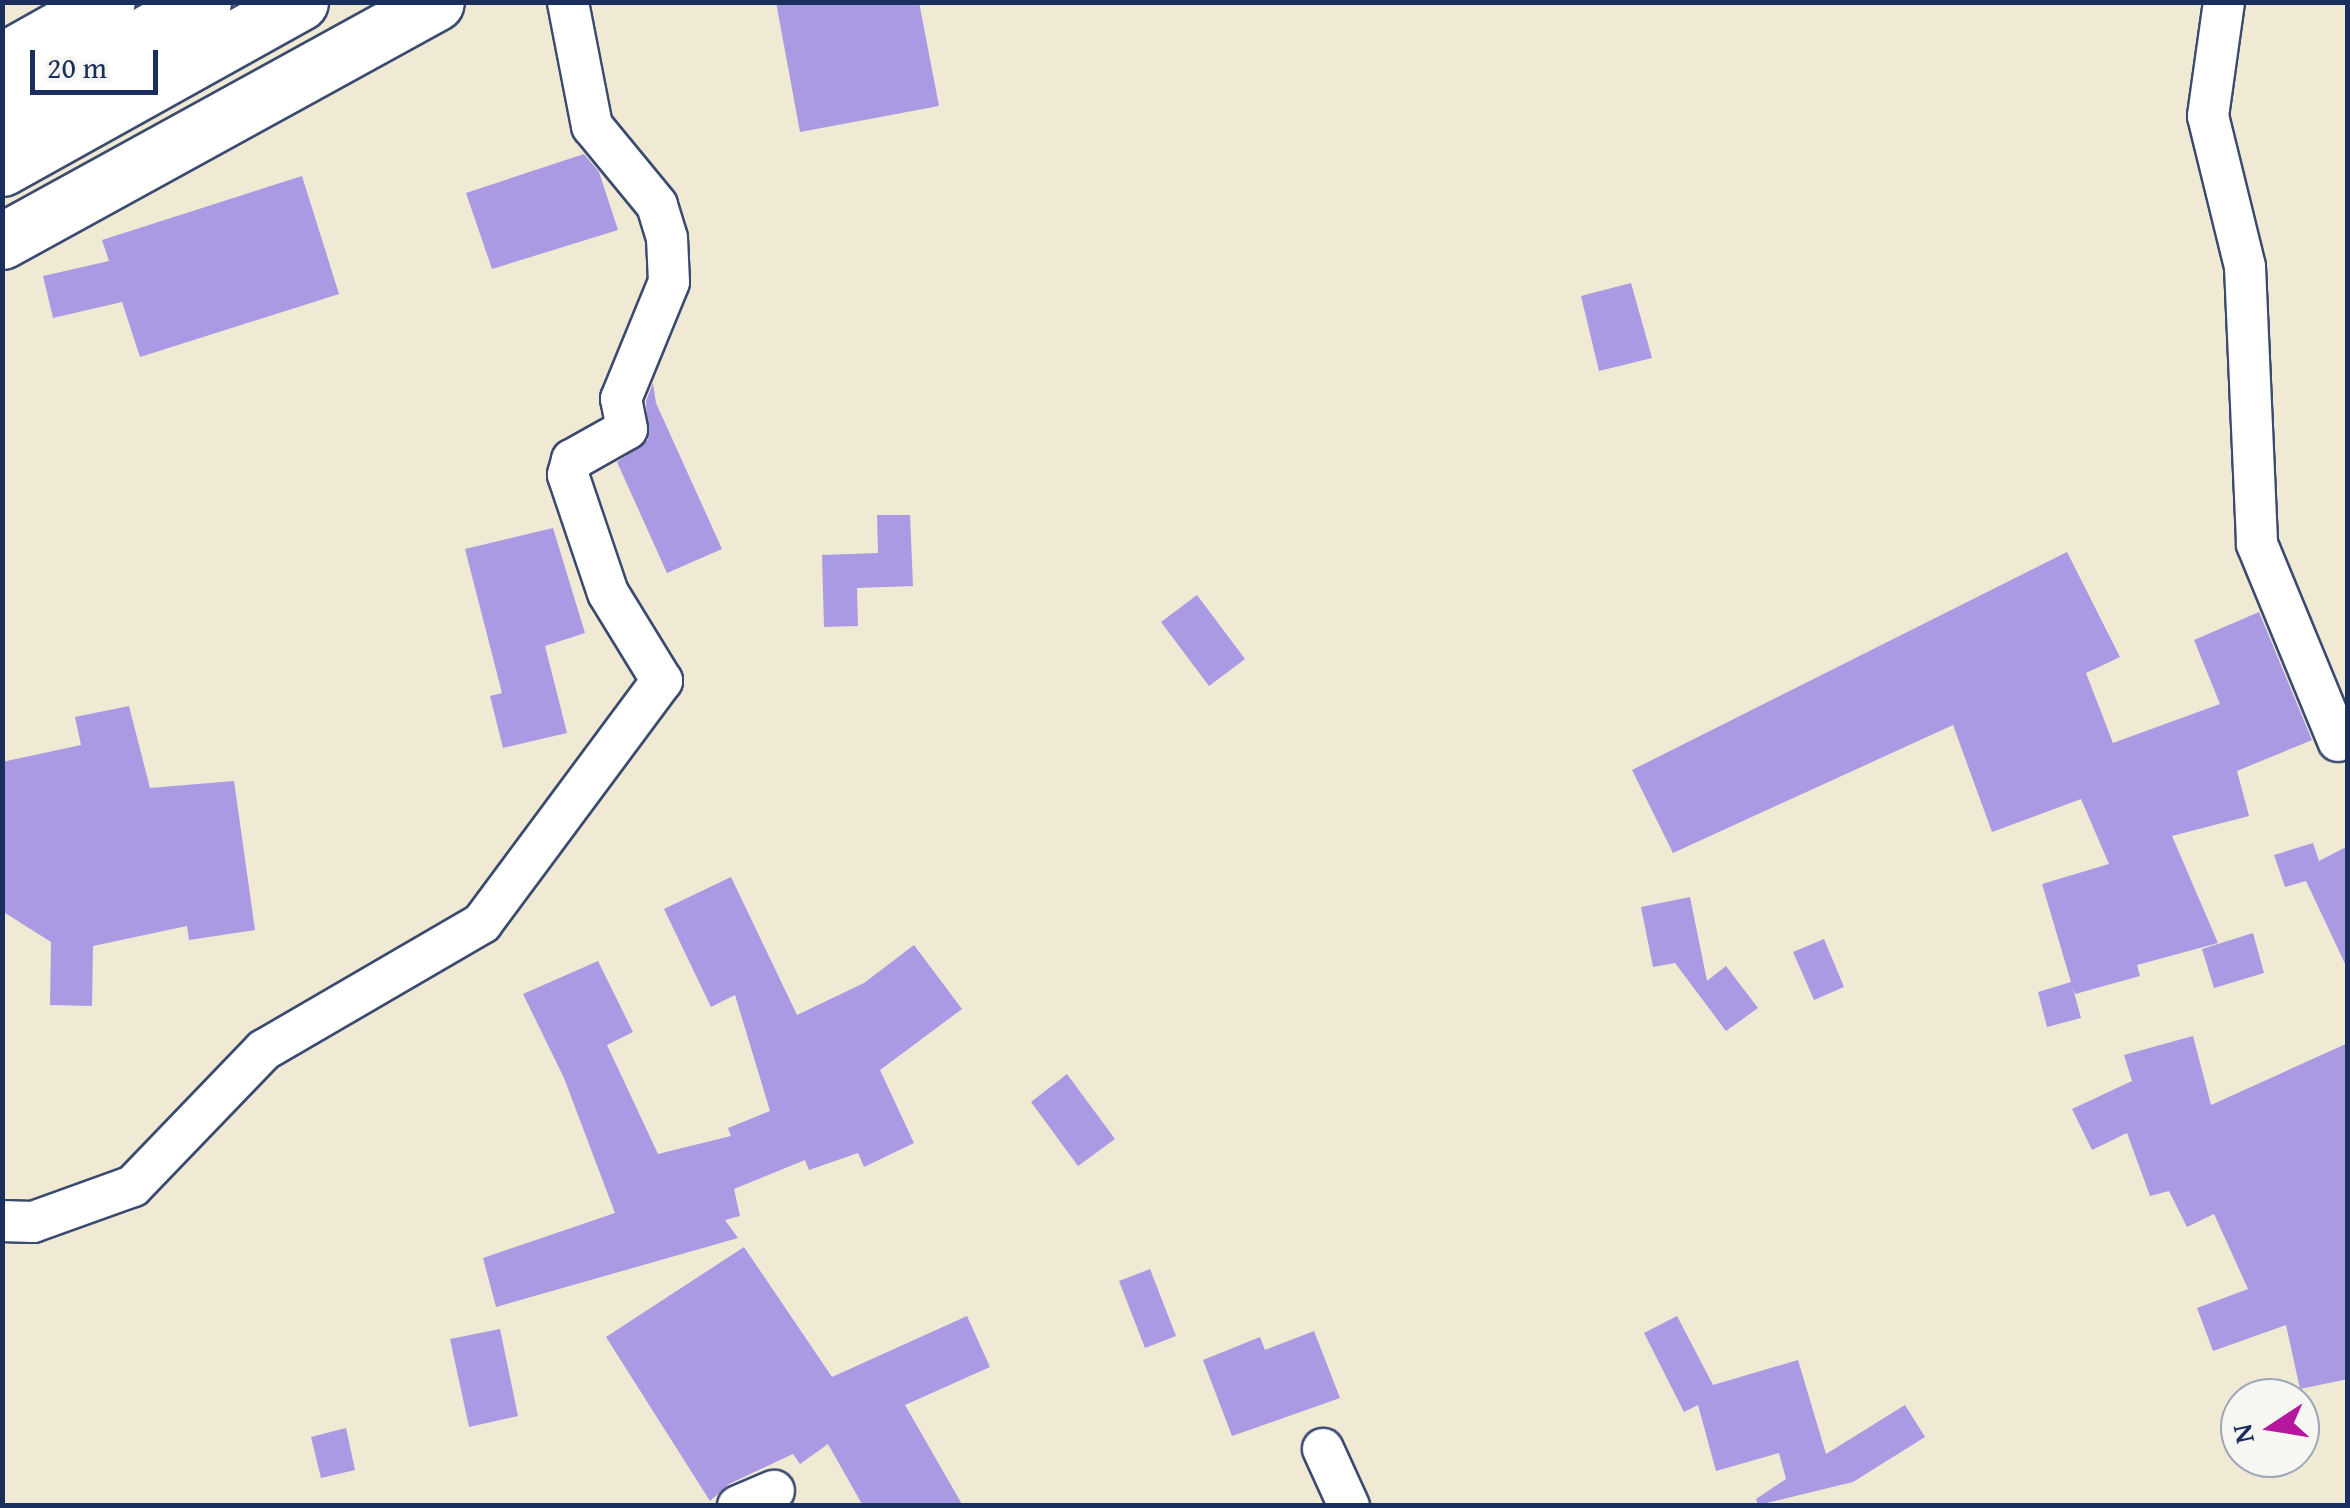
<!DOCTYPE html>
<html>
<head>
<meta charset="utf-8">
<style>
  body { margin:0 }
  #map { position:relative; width:2350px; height:1508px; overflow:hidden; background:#f0e9d4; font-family:"Gentium Book Plus",serif }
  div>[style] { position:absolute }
  .building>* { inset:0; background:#aa9ae4 }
  .roads { filter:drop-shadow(2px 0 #3b4b70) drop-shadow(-2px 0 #3b4b70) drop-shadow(0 2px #3b4b70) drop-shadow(0 -2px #3b4b70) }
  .minor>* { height:40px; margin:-20px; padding:0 20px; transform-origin:20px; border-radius:20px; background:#fff }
  .secondary>* { height:55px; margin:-27.5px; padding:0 27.5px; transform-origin:27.5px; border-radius:27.5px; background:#fff }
  .trunk>* { height:55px; margin:-27.5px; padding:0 27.5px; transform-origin:27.5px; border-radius:27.5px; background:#fff }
  span { translate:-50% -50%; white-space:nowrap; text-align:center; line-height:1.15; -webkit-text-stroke:10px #f6f6f2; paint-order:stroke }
  .frame { position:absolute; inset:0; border:5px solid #1b2f5e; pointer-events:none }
  .north { position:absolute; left:2220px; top:1378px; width:100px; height:100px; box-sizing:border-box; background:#f6f6f2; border:2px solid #9ea6b7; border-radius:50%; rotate:258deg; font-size:28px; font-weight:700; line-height:40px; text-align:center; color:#1b2f5e }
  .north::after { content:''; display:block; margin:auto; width:35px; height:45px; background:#b5179e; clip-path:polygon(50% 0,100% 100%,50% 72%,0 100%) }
  .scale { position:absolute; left:30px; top:50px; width:128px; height:45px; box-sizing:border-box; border:5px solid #1b2f5e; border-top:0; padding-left:12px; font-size:30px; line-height:35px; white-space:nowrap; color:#1b2f5e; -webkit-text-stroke:8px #f6f6f2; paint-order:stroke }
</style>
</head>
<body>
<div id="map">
  <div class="building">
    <div style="clip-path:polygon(776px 2px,919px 2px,939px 106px,800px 132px)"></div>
    <div style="clip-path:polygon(584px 154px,599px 172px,618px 230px,492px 269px,466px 193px)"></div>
    <div style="clip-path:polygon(302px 176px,339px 294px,140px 357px,122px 302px,53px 318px,43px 276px,109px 261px,102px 240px)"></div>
    <div style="clip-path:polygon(1631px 283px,1652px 358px,1599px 371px,1581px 296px)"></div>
    <div style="clip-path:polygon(653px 383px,656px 403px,722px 549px,667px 573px,617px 462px,648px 440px,646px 401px)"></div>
    <div style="clip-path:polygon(877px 515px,910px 515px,913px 586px,857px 588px,858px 626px,824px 627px,822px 555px,878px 553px)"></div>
    <div style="clip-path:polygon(553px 528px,585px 633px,545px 646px,567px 733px,503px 748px,490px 696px,502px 693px,465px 549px)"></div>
    <div style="clip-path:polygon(2067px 552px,2120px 657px,2086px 673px,2113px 743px,2220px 704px,2194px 640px,2259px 612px,2312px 740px,2237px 771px,2249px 816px,2172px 836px,2218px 943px,2137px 965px,2140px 976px,2075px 994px,2072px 985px,2081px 1018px,2047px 1027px,2038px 992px,2071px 982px,2042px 884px,2109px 864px,2081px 799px,1992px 832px,1953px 725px,1673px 853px,1632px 770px)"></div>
    <div style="clip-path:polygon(1197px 595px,1245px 659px,1209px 686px,1161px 622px)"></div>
    <div style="clip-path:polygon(129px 706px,150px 788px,234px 781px,255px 930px,189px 940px,187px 926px,93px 946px,92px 1006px,50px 1005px,51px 942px,2px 911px,2px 762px,81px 745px,75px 717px)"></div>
    <div style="clip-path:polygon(2313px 843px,2319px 861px,2348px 846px,2348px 970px,2306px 881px,2285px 887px,2274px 855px)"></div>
    <div style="clip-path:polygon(731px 877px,797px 1015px,864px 983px,914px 945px,962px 1009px,880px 1070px,914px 1143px,864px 1167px,858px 1153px,809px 1170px,805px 1160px,734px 1189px,740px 1216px,725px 1220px,738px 1238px,496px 1307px,483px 1258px,615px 1213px,564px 1078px,523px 994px,598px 961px,633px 1032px,607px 1045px,658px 1154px,731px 1136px,728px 1128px,770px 1111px,735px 995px,711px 1007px,664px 909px)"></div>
    <div style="clip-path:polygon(1690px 897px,1707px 981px,1726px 966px,1758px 1008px,1726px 1031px,1675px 963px,1653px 967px,1641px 907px)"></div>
    <div style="clip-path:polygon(2253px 933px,2264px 973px,2214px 988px,2202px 949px)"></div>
    <div style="clip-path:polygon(1824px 939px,1844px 987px,1814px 1000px,1793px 952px)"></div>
    <div style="clip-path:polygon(2193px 1036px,2211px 1105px,2348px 1043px,2348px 1379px,2300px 1389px,2286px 1325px,2213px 1351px,2197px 1308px,2248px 1289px,2214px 1214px,2187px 1227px,2169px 1191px,2150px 1196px,2127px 1133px,2092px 1150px,2072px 1109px,2132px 1081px,2124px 1055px)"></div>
    <div style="clip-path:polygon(1067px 1074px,1115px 1139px,1078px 1166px,1031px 1102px)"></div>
    <div style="clip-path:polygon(744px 1247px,832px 1377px,967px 1316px,990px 1367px,905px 1405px,963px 1506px,863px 1506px,828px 1444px,800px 1464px,793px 1454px,729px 1484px,710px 1501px,606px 1337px)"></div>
    <div style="clip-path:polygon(1150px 1269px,1176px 1336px,1145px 1348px,1119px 1281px)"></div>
    <div style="clip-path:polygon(1677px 1316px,1713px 1385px,1798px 1360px,1826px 1454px,1905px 1405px,1925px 1437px,1853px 1482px,1758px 1505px,1756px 1499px,1786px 1479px,1779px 1453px,1716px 1471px,1698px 1405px,1684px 1412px,1644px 1333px)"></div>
    <div style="clip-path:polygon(500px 1329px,518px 1416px,469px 1427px,450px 1339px)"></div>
    <div style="clip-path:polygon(1314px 1331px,1340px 1398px,1232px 1436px,1203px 1360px,1260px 1337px,1265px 1350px)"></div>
    <div style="clip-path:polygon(346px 1428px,355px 1470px,321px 1478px,311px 1437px)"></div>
  </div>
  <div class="roads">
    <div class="minor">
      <div style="left:2224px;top:2px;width:115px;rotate:98deg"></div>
      <div style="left:2208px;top:116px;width:155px;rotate:76.2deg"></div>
      <div style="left:2245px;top:267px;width:277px;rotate:87.5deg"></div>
      <div style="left:2257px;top:544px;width:213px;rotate:67.6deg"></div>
      <div style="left:2px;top:1221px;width:31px;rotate:2deg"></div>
      <div style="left:33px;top:1222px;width:106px;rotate:-19.8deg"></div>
      <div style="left:133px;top:1186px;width:189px;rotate:-46.1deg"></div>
      <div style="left:264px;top:1050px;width:252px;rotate:-30.2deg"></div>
      <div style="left:482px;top:923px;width:302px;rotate:-53.4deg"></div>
      <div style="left:662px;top:681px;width:103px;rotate:-121.5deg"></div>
      <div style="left:608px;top:593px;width:125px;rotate:-108.7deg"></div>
      <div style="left:568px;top:475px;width:16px;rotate:-75deg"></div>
      <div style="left:572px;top:460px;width:63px;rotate:-29.4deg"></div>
      <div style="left:627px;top:429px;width:31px;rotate:-101deg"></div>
      <div style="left:621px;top:399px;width:126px;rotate:-67.7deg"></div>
      <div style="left:669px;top:282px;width:44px;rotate:-92.6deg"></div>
      <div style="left:667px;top:238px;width:34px;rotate:-107deg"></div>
      <div style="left:657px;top:205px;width:102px;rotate:-129.4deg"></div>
      <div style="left:592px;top:126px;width:126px;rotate:-101deg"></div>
      <div style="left:1323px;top:1449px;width:63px;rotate:65.5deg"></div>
      <div style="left:738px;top:1506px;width:39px;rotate:-23deg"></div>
    </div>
    <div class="secondary">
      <div style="left:2px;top:61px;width:120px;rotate:-29.3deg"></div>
      <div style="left:2px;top:241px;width:495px;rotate:-28.8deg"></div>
    </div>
    <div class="trunk">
      <div style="left:2px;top:114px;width:230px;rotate:-29.1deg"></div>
      <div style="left:2px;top:168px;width:341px;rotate:-29.1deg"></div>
    </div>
  </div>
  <div class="frame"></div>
  <div class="north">N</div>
  <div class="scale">20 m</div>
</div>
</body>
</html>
